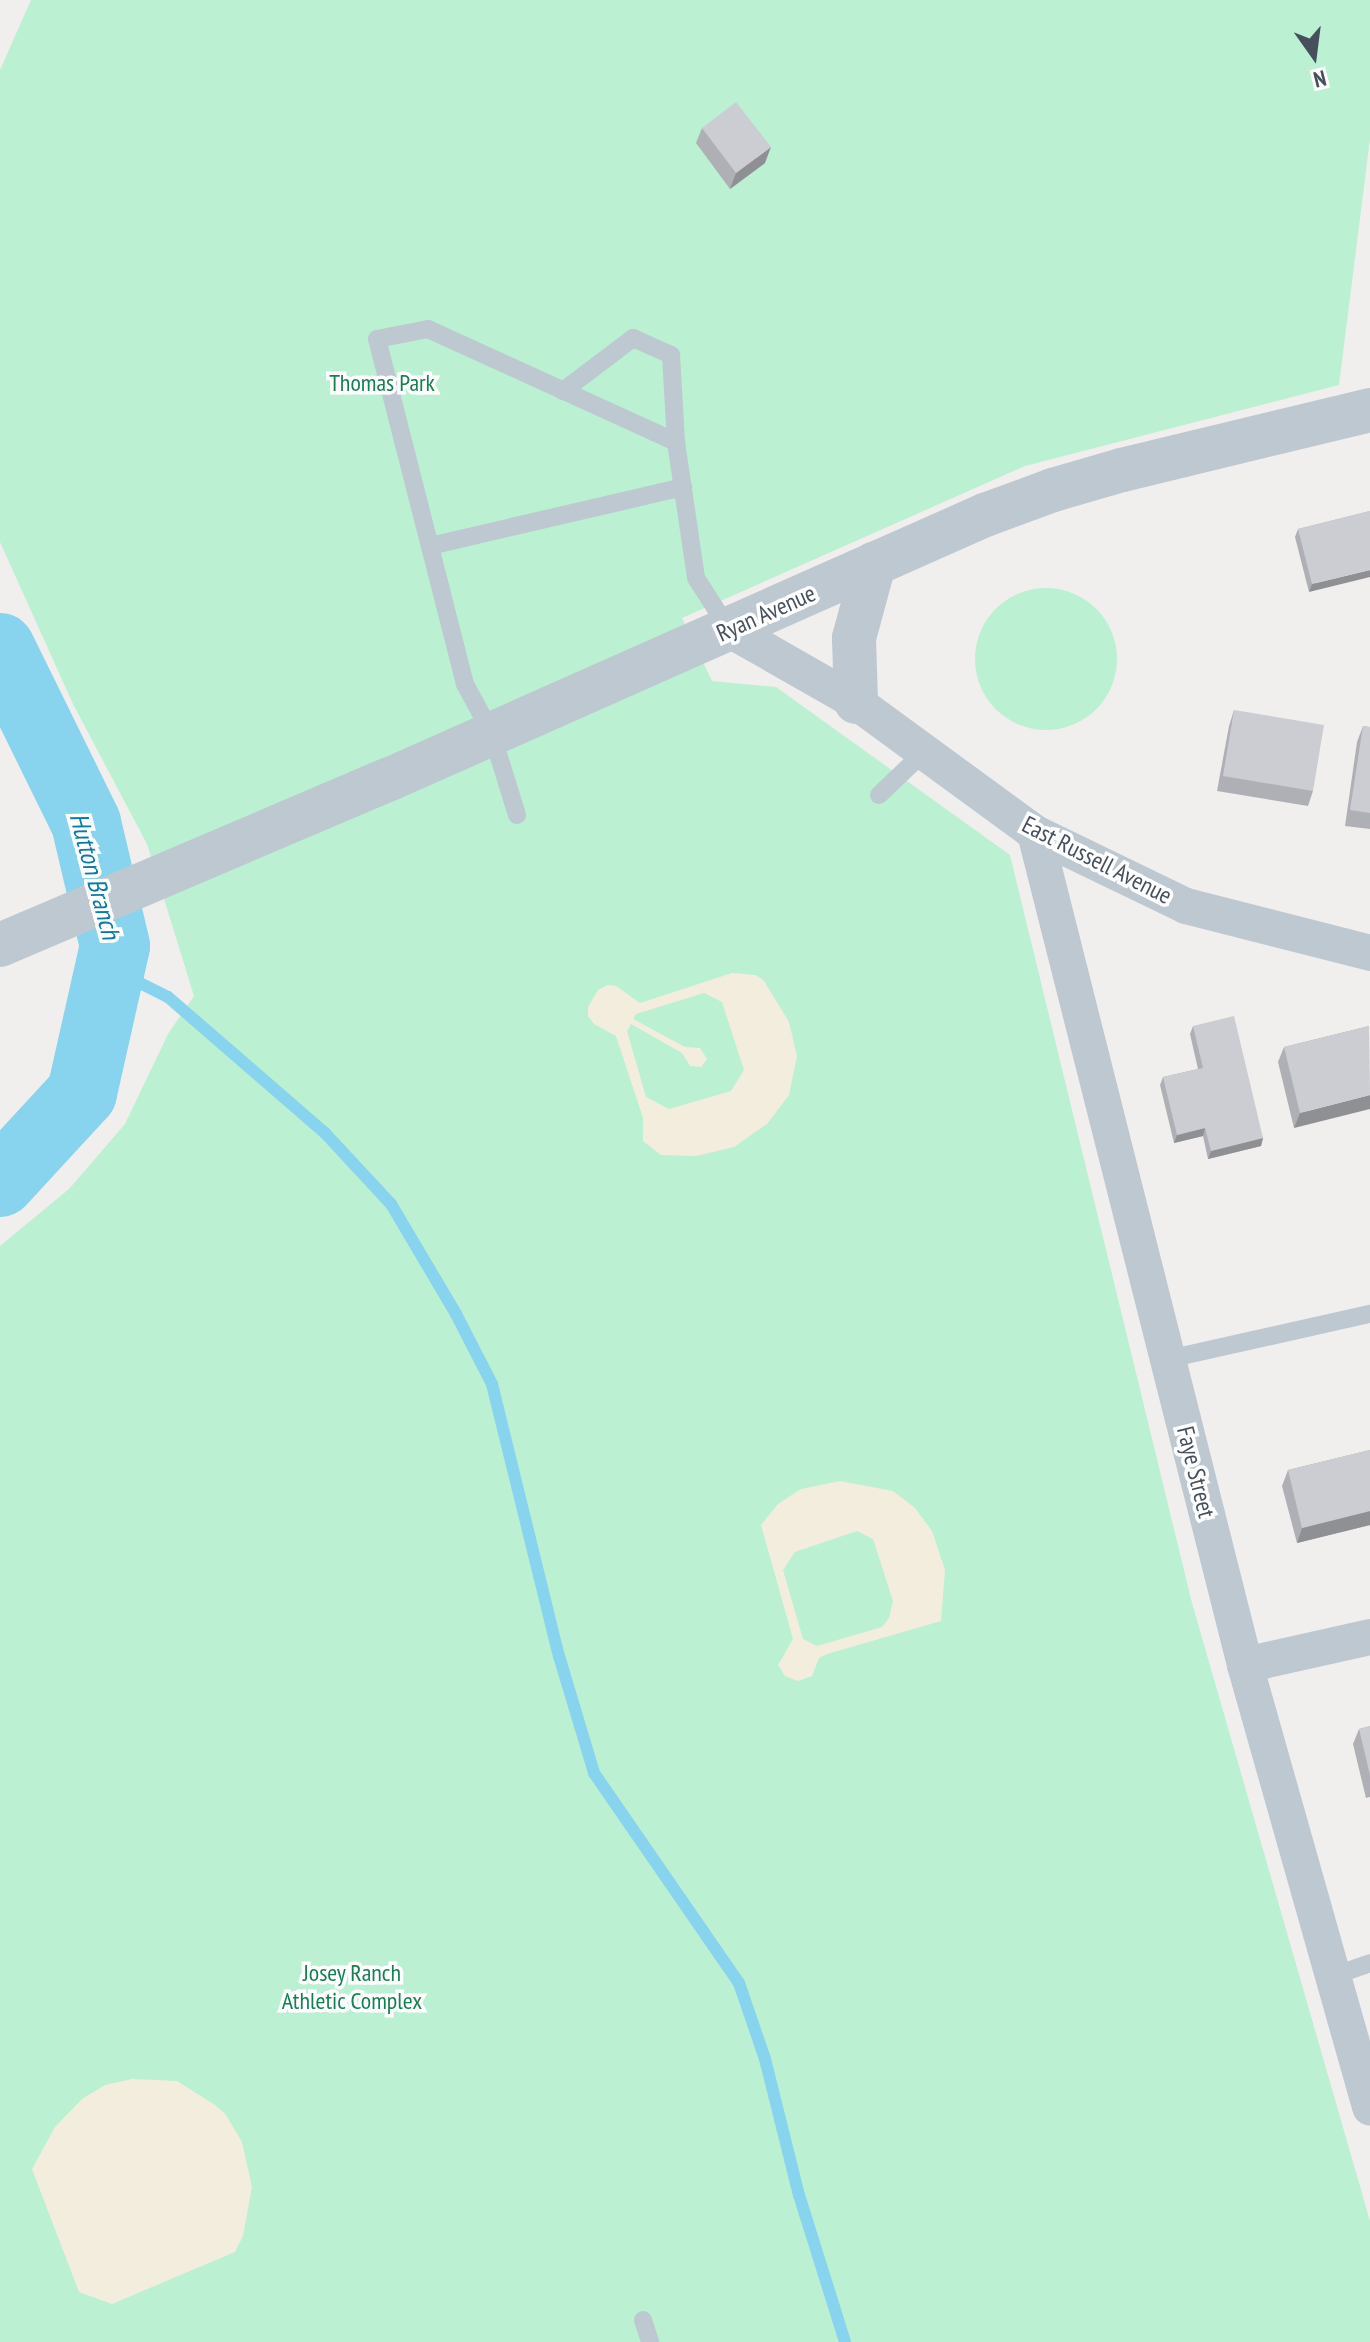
<!DOCTYPE html>
<html>
<head>
<meta charset="utf-8">
<style>
  body { margin:0 }
  #map { position:relative; width:1370px; height:2342px; overflow:hidden; background:#f1eeee; font-family:"PT Sans Narrow",sans-serif }
  div>[style] { position:absolute }
  .green>* { inset:0; background:#bbf0d2 }
  .round { border-radius:50% }
  .sand>* { inset:0; background:#f3edde }
  .stream>* { height:12px; margin:-6px; padding:0 6px; transform-origin:6px; border-radius:6px; background:#88d3ed }
  .river>* { height:70px; margin:-35px; padding:0 35px; transform-origin:35px; border-radius:35px; background:#88d3ed }
  .service>* { height:18px; margin:-9px; padding:0 9px; transform-origin:9px; border-radius:9px; background:#bec8d1 }
  .minor>* { height:36px; margin:-18px; padding:0 18px; transform-origin:18px; border-radius:18px; background:#bec8d1 }
  .tertiary>* { height:44px; margin:-22px; padding:0 22px; transform-origin:22px; border-radius:22px; background:#bec8d1 }
  .wall>* { inset:0; background:#afb0b5 }
  .shaded-wall>* { inset:0; background:#8e9094 }
  .building>* { inset:0; background:#cbcdd3 }
  span { translate:-50% -50%; white-space:nowrap; text-align:center; line-height:1.15; -webkit-text-stroke:7px #fff; paint-order:stroke }
  .park-label { font-size:24px; color:#157f50 }
  .street-label { font-size:24px; color:#46505c }
  .water-label { font-size:26px; color:#097aa4; font-style:italic }
  .north { position:absolute; left:1274px; top:16px; width:80px; height:80px; -webkit-text-stroke:6px #fff; paint-order:stroke; rotate:166deg; font-size:22px; font-weight:700; line-height:32px; text-align:center; color:#46505c }
  .north::after { content:''; display:block; margin:auto; width:28px; height:36px; background:#46505c; clip-path:polygon(50% 0,100% 100%,50% 72%,0 100%) }
</style>
</head>
<body>
<div id="map">
  <div class="green">
    <div style="clip-path:polygon(31px 0,1370px 0,1370px 139px,1339px 385px,1025px 466px,682px 618px,712px 681px,776px 687px,1010px 855px,1192px 1603px,1370px 2221px,1370px 2342px,0 2342px,0 1246px,69px 1189px,125px 1124px,168px 1034px,194px 996px,147px 844px,73px 704px,0 542px,0 70px)"></div>
    <div class="round" style="left:975px;top:588px;width:142px;height:142px"></div>
  </div>
  <div class="sand">
    <div style="clip-path:polygon(evenodd,732px 973px,756px 975px,764px 981px,789px 1022px,797px 1056px,789px 1095px,767px 1124px,734px 1147px,696px 1156px,661px 1155px,643px 1141px,643px 1118px,616px 1036px,594px 1024px,588px 1016px,588px 1007px,598px 990px,608px 985px,616px 986px,640px 1003px,732px 973px,704px 993px,722px 1002px,744px 1070px,731px 1091px,669px 1109px,646px 1097px,627px 1031px,631px 1024px,682px 1053px,690px 1066px,701px 1067px,707px 1059px,700px 1048px,685px 1047px,633px 1019px,636px 1014px,704px 993px)"></div>
    <div style="clip-path:polygon(evenodd,840px 1481px,893px 1491px,915px 1508px,932px 1531px,945px 1570px,941px 1621px,827px 1654px,819px 1658px,812px 1676px,798px 1681px,785px 1676px,778px 1665px,793px 1639px,761px 1525px,778px 1504px,801px 1489px,840px 1481px,857px 1531px,873px 1539px,893px 1601px,889px 1618px,882px 1627px,817px 1646px,803px 1639px,783px 1570px,795px 1552px,857px 1531px)"></div>
    <div style="clip-path:polygon(132px 2079px,177px 2081px,215px 2105px,226px 2115px,242px 2142px,252px 2187px,243px 2236px,235px 2252px,112px 2304px,79px 2292px,32px 2169px,55px 2127px,82px 2099px,105px 2085px)"></div>
  </div>
  <div class="stream">
    <div style="left:110px;top:968px;width:65px;rotate:26.6deg"></div>
    <div style="left:168px;top:997px;width:208px;rotate:40.9deg"></div>
    <div style="left:325px;top:1133px;width:97px;rotate:47.1deg"></div>
    <div style="left:391px;top:1204px;width:128px;rotate:59.4deg"></div>
    <div style="left:456px;top:1314px;width:79px;rotate:62.8deg"></div>
    <div style="left:492px;top:1384px;width:280px;rotate:76.2deg"></div>
    <div style="left:559px;top:1656px;width:122px;rotate:73.3deg"></div>
    <div style="left:594px;top:1773px;width:255px;rotate:55.4deg"></div>
    <div style="left:739px;top:1983px;width:80px;rotate:71.1deg"></div>
    <div style="left:765px;top:2059px;width:140px;rotate:76deg"></div>
    <div style="left:799px;top:2195px;width:154px;rotate:72.6deg"></div>
  </div>
  <div class="river">
    <div style="left:0;top:648px;width:195px;rotate:63.8deg"></div>
    <div style="left:86px;top:823px;width:126px;rotate:76.7deg"></div>
    <div style="left:115px;top:946px;width:151px;rotate:102.7deg"></div>
    <div style="left:82px;top:1093px;width:121px;rotate:132.7deg"></div>
  </div>
  <div class="service">
    <div style="left:563px;top:391px;width:88px;rotate:-37.1deg"></div>
    <div style="left:633px;top:338px;width:42px;rotate:24.1deg"></div>
    <div style="left:671px;top:355px;width:87px;rotate:86.7deg"></div>
    <div style="left:430px;top:546px;width:260px;rotate:-13.1deg"></div>
    <div style="left:879px;top:795px;width:62px;rotate:-43.7deg"></div>
    <div style="left:517px;top:815px;width:85px;rotate:-107.2deg"></div>
    <div style="left:492px;top:734px;width:57px;rotate:-118.4deg"></div>
    <div style="left:465px;top:684px;width:356px;rotate:-104.3deg"></div>
    <div style="left:377px;top:339px;width:52px;rotate:-11.1deg"></div>
    <div style="left:428px;top:329px;width:273px;rotate:24.5deg"></div>
    <div style="left:676px;top:442px;width:137px;rotate:81.6deg"></div>
    <div style="left:696px;top:578px;width:59px;rotate:57.4deg"></div>
    <div style="left:1168px;top:1359px;width:207px;rotate:-12.6deg"></div>
    <div style="left:1333px;top:1976px;width:39px;rotate:-19deg"></div>
    <div style="left:643px;top:2320px;width:23px;rotate:72deg"></div>
  </div>
  <div class="minor">
    <div style="left:730px;top:630px;width:145px;rotate:29.7deg"></div>
    <div style="left:856px;top:702px;width:222px;rotate:36.2deg"></div>
    <div style="left:1035px;top:833px;width:168px;rotate:25.8deg"></div>
    <div style="left:1186px;top:906px;width:190px;rotate:14.3deg"></div>
    <div style="left:1035px;top:833px;width:858px;rotate:75.83deg"></div>
    <div style="left:1245px;top:1665px;width:460px;rotate:74.2deg"></div>
    <div style="left:1245px;top:1665px;width:128px;rotate:-12.6deg"></div>
  </div>
  <div class="tertiary">
    <div style="left:856px;top:702px;width:64px;rotate:-91.8deg"></div>
    <div style="left:854px;top:638px;width:77px;rotate:-74.9deg"></div>
    <div style="left:0;top:945px;width:424px;rotate:-23.1deg"></div>
    <div style="left:390px;top:779px;width:651px;rotate:-23.93deg"></div>
    <div style="left:985px;top:515px;width:72px;rotate:-20.2deg"></div>
    <div style="left:1053px;top:490px;width:72px;rotate:-16.2deg"></div>
    <div style="left:1122px;top:470px;width:255px;rotate:-13.6deg"></div>
  </div>
  <div class="wall">
    <div style="clip-path:polygon(702px 128px,765px 163px,730px 189px,696px 143px)"></div>
    <div style="clip-path:polygon(1370px 511px,1309px 592px,1295px 537px,1298px 529px)"></div>
    <div style="clip-path:polygon(1234px 710px,1313px 791px,1308px 806px,1217px 791px,1229px 726px)"></div>
    <div style="clip-path:polygon(1363px 726px,1370px 727px,1370px 829px,1345px 826px,1357px 742px)"></div>
    <div style="clip-path:polygon(1193px 1026px,1263px 1138px,1261px 1146px,1208px 1159px,1203px 1136px,1174px 1143px,1160px 1085px,1163px 1077px,1198px 1069px,1190px 1034px)"></div>
    <div style="clip-path:polygon(1369px 1026px,1294px 1128px,1278px 1062px,1284px 1047px)"></div>
    <div style="clip-path:polygon(1370px 1450px,1370px 1525px,1297px 1543px,1282px 1486px,1288px 1470px)"></div>
    <div style="clip-path:polygon(1370px 1726px,1370px 1797px,1366px 1798px,1353px 1744px,1359px 1729px)"></div>
  </div>
  <div class="shaded-wall">
    <div style="clip-path:polygon(771px 147px,765px 163px,730px 189px,736px 173px)"></div>
    <div style="clip-path:polygon(1370px 570px,1370px 577px,1309px 592px,1312px 584px)"></div>
    <div style="clip-path:polygon(1370px 1095px,1370px 1109px,1294px 1128px,1300px 1113px)"></div>
    <div style="clip-path:polygon(1205px 1128px,1203px 1136px,1174px 1143px,1177px 1135px)"></div>
    <div style="clip-path:polygon(1263px 1138px,1261px 1146px,1208px 1159px,1211px 1151px)"></div>
    <div style="clip-path:polygon(1370px 1511px,1370px 1525px,1297px 1543px,1302px 1528px)"></div>
  </div>
  <div class="building">
    <div style="clip-path:polygon(736px 102px,771px 147px,736px 173px,702px 128px)"></div>
    <div style="clip-path:polygon(1370px 511px,1370px 570px,1312px 584px,1298px 529px)"></div>
    <div style="clip-path:polygon(1234px 710px,1324px 725px,1313px 791px,1223px 776px)"></div>
    <div style="clip-path:polygon(1363px 726px,1370px 727px,1370px 813px,1350px 810px)"></div>
    <div style="clip-path:polygon(1234px 1016px,1263px 1138px,1211px 1151px,1205px 1128px,1177px 1135px,1163px 1077px,1203px 1068px,1193px 1026px)"></div>
    <div style="clip-path:polygon(1369px 1026px,1370px 1095px,1300px 1113px,1284px 1047px)"></div>
    <div style="clip-path:polygon(1370px 1450px,1370px 1511px,1302px 1528px,1288px 1470px)"></div>
    <div style="clip-path:polygon(1370px 1726px,1370px 1775px,1359px 1729px)"></div>
  </div>
  <div class="park-label">
    <span style="left:382px;top:383px">Thomas Park</span>
    <span style="left:352px;top:1987px">Josey Ranch<br>Athletic Complex</span>
  </div>
  <div class="street-label">
    <span style="left:766px;top:613px;rotate:-24deg">Ryan Avenue</span>
    <span style="left:1097px;top:860px;rotate:27deg">East Russell Avenue</span>
    <span style="left:1196px;top:1472px;rotate:76deg">Faye Street</span>
  </div>
  <div class="water-label">
    <span style="left:95px;top:876px;rotate:75deg">Hutton Branch</span>
  </div>
  <div class="north">N</div>
</div>
</body>
</html>
